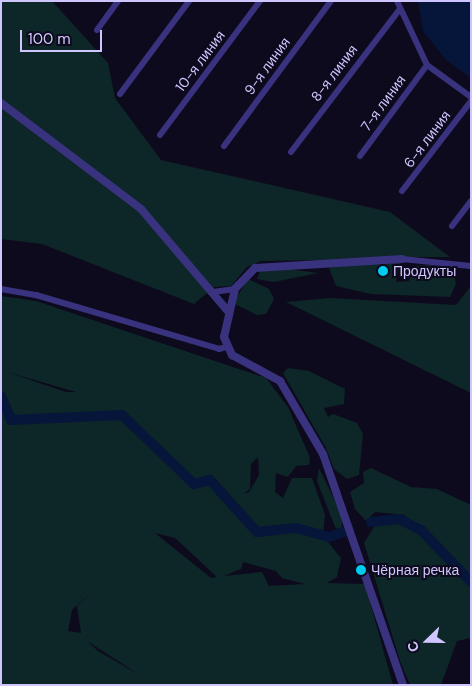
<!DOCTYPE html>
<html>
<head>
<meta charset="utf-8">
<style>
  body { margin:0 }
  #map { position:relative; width:472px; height:686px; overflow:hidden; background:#0e0a1d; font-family:"DM Sans",sans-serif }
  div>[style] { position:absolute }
  .green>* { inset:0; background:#0d2627 }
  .water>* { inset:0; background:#05163a }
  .river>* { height:10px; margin:-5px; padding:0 5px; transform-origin:5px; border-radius:5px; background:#05163a }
  .minor>* { height:6px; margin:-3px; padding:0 3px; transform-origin:3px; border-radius:3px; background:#39327f }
  .tertiary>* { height:8px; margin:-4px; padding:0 4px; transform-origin:4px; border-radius:4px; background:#39327f }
  .dots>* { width:14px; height:14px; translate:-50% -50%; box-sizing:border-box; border:2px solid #0e0a1d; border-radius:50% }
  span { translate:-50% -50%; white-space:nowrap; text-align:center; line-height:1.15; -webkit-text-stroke:4px #0e0a1d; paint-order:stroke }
  .street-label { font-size:14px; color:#cfc6ff }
  .poi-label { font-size:14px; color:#cfc6ff }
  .left { translate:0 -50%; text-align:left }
  .frame { position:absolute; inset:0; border:2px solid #cfc6ff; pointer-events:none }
  .north { position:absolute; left:402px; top:616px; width:50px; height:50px; -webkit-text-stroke:4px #0e0a1d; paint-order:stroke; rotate:248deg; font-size:14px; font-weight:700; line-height:20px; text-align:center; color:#cfc6ff }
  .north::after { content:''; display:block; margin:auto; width:18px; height:22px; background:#cfc6ff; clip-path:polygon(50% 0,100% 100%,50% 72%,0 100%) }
  .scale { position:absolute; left:20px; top:30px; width:82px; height:22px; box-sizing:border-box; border:2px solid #cfc6ff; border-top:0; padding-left:6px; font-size:15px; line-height:18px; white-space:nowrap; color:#cfc6ff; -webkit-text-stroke:4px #0e0a1d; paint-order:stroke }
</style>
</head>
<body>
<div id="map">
  <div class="green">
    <div style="clip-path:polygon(1px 1px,52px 1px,108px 63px,115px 98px,161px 160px,390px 212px,450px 257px,401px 257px,396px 282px,409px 281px,415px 266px,431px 265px,454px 273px,456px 284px,450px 297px,371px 294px,336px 286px,326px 260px,261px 261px,247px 267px,231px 286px,214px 287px,194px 304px,42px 244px,1px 239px)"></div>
    <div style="clip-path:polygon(288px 269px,318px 273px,274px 282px,257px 279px,260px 271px)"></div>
    <div style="clip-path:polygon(248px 279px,269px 289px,274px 299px,266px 314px,257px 315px,233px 303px)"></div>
    <div style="clip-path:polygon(471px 286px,471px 393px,286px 302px,330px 298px,456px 305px)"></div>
    <div style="clip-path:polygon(evenodd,1px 296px,36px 301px,266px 378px,288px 407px,310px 458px,309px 465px,296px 466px,288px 477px,276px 473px,275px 492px,283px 498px,292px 478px,312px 478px,325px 515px,323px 536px,341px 558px,337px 577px,327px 583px,365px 584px,393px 685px,1px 685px,1px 296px,7px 372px,76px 392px,77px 392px,66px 392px,7px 372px,1px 296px,258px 457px,259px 475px,249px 492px,243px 494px,250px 489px,251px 464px,258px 457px,1px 296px,155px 533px,175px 538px,217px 577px,211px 578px,155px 533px,1px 296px,243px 562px,276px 571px,282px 578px,305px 584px,269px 586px,262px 572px,224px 576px,241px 569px,243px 562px,1px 296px,95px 589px,77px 606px,81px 633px,68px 631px,72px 610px,95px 589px,1px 296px,87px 641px,140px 675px,98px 651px,87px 641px)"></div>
    <div style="clip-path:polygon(288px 368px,309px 371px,345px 389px,344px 404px,324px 408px,328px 417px,333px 414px,357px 423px,363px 434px,359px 475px,347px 479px,334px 469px,326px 448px,283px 373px)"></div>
    <div style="clip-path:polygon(319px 468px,343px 517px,341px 530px,335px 527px,317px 481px)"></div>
    <div style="clip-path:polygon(371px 468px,411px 487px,437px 489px,471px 505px,471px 638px,457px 641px,441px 685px,410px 685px,400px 661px,364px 543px,377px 522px,389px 518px,408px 524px,408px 520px,405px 515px,375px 512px,366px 521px,355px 509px,350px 492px,364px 483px,363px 472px)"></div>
  </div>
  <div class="water">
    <div style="clip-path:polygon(418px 1px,471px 1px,471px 78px,446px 60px,423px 31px)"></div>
  </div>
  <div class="river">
    <div style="left:1px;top:396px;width:26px;rotate:67deg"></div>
    <div style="left:11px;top:420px;width:111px;rotate:-2.6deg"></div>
    <div style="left:122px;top:415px;width:100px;rotate:43.8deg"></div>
    <div style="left:194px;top:484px;width:16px;rotate:-14deg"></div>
    <div style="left:210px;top:480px;width:70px;rotate:47.9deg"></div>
    <div style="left:257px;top:532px;width:39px;rotate:-6deg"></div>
    <div style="left:296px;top:528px;width:34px;rotate:15deg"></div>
    <div style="left:329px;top:537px;width:21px;rotate:-19deg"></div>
    <div style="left:371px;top:522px;width:28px;rotate:-6deg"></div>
    <div style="left:399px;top:519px;width:25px;rotate:27deg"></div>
    <div style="left:421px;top:530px;width:72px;rotate:46.1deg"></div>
  </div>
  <div class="minor">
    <div style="left:397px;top:1px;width:71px;rotate:64.9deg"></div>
    <div style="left:427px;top:65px;width:54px;rotate:36deg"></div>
    <div style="left:97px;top:30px;width:36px;rotate:-54deg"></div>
    <div style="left:120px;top:94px;width:116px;rotate:-53.4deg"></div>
    <div style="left:160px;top:135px;width:167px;rotate:-53.3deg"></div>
    <div style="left:224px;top:146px;width:180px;rotate:-53.6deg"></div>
    <div style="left:291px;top:152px;width:178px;rotate:-52.7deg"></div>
    <div style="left:360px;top:156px;width:113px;rotate:-53.6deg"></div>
    <div style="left:402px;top:191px;width:113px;rotate:-52.5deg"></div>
    <div style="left:452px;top:226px;width:31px;rotate:-53deg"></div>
    <div style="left:402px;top:259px;width:69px;rotate:5.8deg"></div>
    <div style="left:1px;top:289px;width:36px;rotate:10deg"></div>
    <div style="left:36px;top:295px;width:191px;rotate:16.4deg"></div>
    <div style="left:219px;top:349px;width:7px;rotate:-16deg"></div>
    <div style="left:213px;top:292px;width:22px;rotate:-8deg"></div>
  </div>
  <div class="tertiary">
    <div style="left:1px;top:103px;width:176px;rotate:37.1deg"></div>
    <div style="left:141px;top:209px;width:133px;rotate:49.6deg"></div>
    <div style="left:402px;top:259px;width:147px;rotate:176.5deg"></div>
    <div style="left:255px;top:268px;width:29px;rotate:134deg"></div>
    <div style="left:235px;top:289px;width:49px;rotate:102.9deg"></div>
    <div style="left:224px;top:337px;width:20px;rotate:66deg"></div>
    <div style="left:232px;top:355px;width:55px;rotate:28.4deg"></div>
    <div style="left:280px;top:381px;width:85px;rotate:59.5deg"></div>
    <div style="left:323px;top:454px;width:244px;rotate:70.9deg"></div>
  </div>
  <div class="dots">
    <div style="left:383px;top:271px;background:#00ccf1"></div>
    <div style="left:361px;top:570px;background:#00ccf1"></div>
  </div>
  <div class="street-label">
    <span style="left:200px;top:61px;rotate:-53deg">10-я линия</span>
    <span style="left:267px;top:66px;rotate:-54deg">9-я линия</span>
    <span style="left:334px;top:73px;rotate:-53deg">8-я линия</span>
    <span style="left:383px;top:103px;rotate:-54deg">7-я линия</span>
    <span style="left:427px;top:139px;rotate:-53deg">6-я линия</span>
  </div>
  <div class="poi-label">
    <span class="left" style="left:393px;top:271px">Продукты</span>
    <span class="left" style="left:371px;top:570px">Чёрная речка</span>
  </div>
  <div class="frame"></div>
  <div class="north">С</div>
  <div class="scale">100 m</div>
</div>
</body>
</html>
